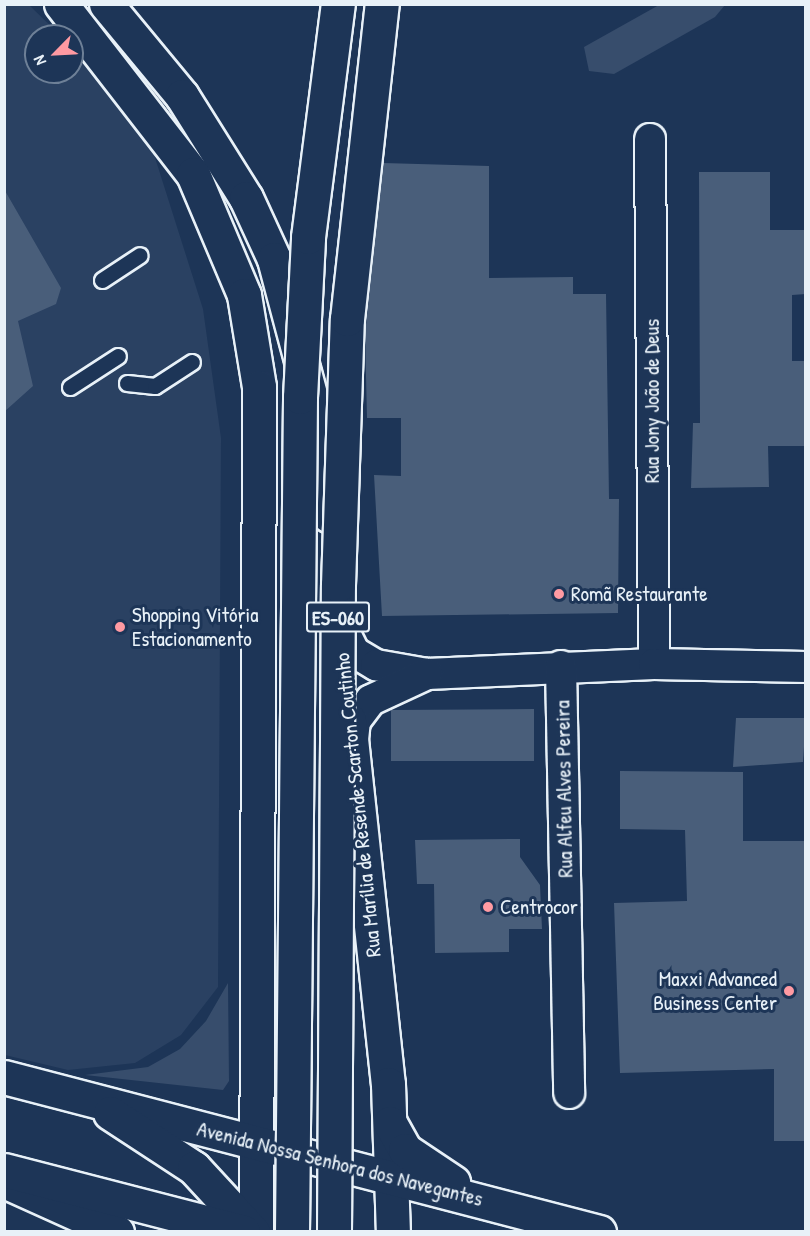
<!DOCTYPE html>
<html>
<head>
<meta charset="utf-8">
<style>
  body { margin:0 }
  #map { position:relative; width:810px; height:1236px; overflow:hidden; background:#1d3557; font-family:"Patrick Hand",sans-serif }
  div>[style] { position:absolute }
  .built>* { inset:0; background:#2a4162 }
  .green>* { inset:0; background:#374d6c }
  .building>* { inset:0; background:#495e7a }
  .roads { filter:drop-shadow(2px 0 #e8f1f8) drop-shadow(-2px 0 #e8f1f8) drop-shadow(0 2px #e8f1f8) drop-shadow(0 -2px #e8f1f8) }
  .service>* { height:15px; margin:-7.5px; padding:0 7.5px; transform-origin:7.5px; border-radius:7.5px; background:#1d3557 }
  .minor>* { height:30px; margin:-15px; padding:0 15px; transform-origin:15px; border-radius:15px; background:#1d3557 }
  .tertiary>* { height:33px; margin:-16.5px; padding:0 16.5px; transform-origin:16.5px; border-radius:16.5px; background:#1d3557 }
  .secondary>* { height:33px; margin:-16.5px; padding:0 16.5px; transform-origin:16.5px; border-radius:16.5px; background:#1d3557 }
  .bridges { filter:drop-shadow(2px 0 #e8f1f8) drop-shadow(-2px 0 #e8f1f8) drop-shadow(0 2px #e8f1f8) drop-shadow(0 -2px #e8f1f8) }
  .primary-bridge>* { height:33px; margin:-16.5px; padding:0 16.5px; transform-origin:16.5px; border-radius:16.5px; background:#1d3557 }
  .dots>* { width:16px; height:16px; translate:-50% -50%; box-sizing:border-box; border:3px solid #1d3557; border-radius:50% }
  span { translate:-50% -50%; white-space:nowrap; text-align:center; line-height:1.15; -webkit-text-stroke:6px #1d3557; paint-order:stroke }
  .shield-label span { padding:2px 4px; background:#1d3557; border:2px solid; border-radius:4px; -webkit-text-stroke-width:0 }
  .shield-label { font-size:20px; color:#e8f1f8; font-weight:700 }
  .street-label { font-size:21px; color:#e8f1f8 }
  .poi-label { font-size:21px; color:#e8f1f8 }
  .left { translate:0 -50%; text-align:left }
  .right { translate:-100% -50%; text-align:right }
  .frame { position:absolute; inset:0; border:6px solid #e8f1f8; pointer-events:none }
  .north { position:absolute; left:24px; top:24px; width:60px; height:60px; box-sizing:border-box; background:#1d3557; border:2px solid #6e8097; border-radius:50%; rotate:246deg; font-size:16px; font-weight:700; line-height:24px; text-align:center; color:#e8f1f8 }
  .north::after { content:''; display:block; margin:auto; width:21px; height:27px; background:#ff9aa2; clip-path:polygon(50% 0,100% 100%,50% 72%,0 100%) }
</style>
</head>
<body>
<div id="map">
  <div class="built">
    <div style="clip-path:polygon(28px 4px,61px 36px,36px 36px,36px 72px,72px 72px,72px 48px,151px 145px,203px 309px,221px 438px,218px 987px,181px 1035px,135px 1063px,68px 1070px,5px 1055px,4px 5px)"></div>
  </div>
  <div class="green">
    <div style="clip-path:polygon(659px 5px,725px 5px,715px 17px,614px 74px,589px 71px,584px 47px)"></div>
    <div style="clip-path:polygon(228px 983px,229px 1081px,223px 1090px,85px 1075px,148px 1067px,180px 1049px,206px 1021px)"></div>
  </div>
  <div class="building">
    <div style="clip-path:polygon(383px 163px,489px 166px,489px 278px,573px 277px,573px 294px,606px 294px,609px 499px,619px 499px,618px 613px,382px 616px,374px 475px,401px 476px,401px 418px,367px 418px,365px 334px)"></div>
    <div style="clip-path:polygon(699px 172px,770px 172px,770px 230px,806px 230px,806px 294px,792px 295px,792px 361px,804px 361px,806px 446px,768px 446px,769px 487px,691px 488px,693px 423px,700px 423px)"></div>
    <div style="clip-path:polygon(4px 189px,61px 288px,56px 304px,18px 321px,33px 386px,4px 412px)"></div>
    <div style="clip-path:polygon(534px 709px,534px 761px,391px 761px,391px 710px)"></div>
    <div style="clip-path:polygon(736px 718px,806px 718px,803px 762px,733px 767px)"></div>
    <div style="clip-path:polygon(620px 771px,743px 772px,743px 841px,806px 841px,806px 1141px,774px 1141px,774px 1069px,620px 1073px,614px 903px,687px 901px,685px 830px,620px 829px)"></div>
    <div style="clip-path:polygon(520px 839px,520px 857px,540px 885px,542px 929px,509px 929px,509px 952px,435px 953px,434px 884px,417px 884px,415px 840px)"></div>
  </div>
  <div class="roads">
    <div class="service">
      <div style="left:102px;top:280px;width:45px;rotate:-33.3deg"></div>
      <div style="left:127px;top:383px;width:28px;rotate:6deg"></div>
      <div style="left:155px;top:386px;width:44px;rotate:-33deg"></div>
      <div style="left:70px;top:387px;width:57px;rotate:-32.9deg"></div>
    </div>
    <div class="minor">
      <div style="left:650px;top:139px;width:525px;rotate:89.56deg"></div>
      <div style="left:338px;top:619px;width:37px;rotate:64deg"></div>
      <div style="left:354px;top:652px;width:26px;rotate:31deg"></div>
      <div style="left:376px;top:665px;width:52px;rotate:10deg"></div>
      <div style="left:427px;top:674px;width:227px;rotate:-2.5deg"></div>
      <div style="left:654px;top:664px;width:152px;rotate:1.1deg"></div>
      <div style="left:561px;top:666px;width:427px;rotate:88.9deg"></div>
      <div style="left:352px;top:749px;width:28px;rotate:-84deg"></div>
      <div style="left:355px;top:721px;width:26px;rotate:-53deg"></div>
      <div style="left:371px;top:700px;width:62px;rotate:-24.9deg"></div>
    </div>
    <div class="tertiary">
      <div style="left:61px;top:4px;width:215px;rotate:52.2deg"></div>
      <div style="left:193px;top:174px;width:131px;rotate:67.1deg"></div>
      <div style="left:244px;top:295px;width:93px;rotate:80.7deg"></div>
      <div style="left:259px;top:387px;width:845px;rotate:90.2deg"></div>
      <div style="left:106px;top:4px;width:119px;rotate:50.4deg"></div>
      <div style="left:182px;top:96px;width:120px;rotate:57.9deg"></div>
      <div style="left:246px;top:198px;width:67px;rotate:65.3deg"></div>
      <div style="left:274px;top:259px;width:190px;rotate:75.1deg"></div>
      <div style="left:323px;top:443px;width:73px;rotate:85.3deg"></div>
      <div style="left:349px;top:720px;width:366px;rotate:83.9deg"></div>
      <div style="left:388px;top:1084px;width:148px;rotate:88.1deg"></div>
      <div style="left:4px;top:1181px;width:124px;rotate:24.3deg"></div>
    </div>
    <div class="secondary">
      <div style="left:4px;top:1077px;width:615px;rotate:14.6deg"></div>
      <div style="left:110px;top:1113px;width:100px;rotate:33.2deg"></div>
      <div style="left:194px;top:1168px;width:87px;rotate:47.3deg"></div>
      <div style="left:390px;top:1123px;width:31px;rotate:61deg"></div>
      <div style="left:405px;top:1150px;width:58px;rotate:33.7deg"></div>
      <div style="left:4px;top:1170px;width:247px;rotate:14.5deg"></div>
    </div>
  </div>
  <div class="bridges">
    <div class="primary-bridge">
      <div style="left:292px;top:1232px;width:835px;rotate:-89.45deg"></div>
      <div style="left:300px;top:397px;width:160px;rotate:-87.1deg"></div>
      <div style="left:308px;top:237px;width:235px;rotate:-82.7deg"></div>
      <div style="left:334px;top:1232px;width:647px;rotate:-89.65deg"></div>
      <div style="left:338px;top:585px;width:266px;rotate:-88.1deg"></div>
      <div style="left:347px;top:319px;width:317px;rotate:-83.7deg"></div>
    </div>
  </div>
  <div class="dots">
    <div style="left:559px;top:594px;background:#ff9aa2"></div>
    <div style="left:120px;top:627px;background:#ff9aa2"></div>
    <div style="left:488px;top:907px;background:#ff9aa2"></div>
    <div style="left:789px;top:991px;background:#ff9aa2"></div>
  </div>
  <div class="shield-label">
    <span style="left:338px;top:617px">ES-060</span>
  </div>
  <div class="street-label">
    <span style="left:652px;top:401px;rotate:-90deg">Rua Jony João de Deus</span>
    <span style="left:564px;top:789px;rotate:-91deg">Rua Alfeu Alves Pereira</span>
    <span style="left:358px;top:805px;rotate:-96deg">Rua Marília de Resende Scarton Coutinho</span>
    <span style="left:340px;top:1164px;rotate:14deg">Avenida Nossa Senhora dos Navegantes</span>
  </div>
  <div class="poi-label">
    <span class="left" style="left:571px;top:594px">Romã Restaurante</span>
    <span class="left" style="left:132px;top:627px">Shopping Vitória<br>Estacionamento</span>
    <span class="left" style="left:500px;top:907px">Centrocor</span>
    <span class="right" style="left:777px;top:991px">Maxxi Advanced<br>Business Center</span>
  </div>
  <div class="frame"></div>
  <div class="north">N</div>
</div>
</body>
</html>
